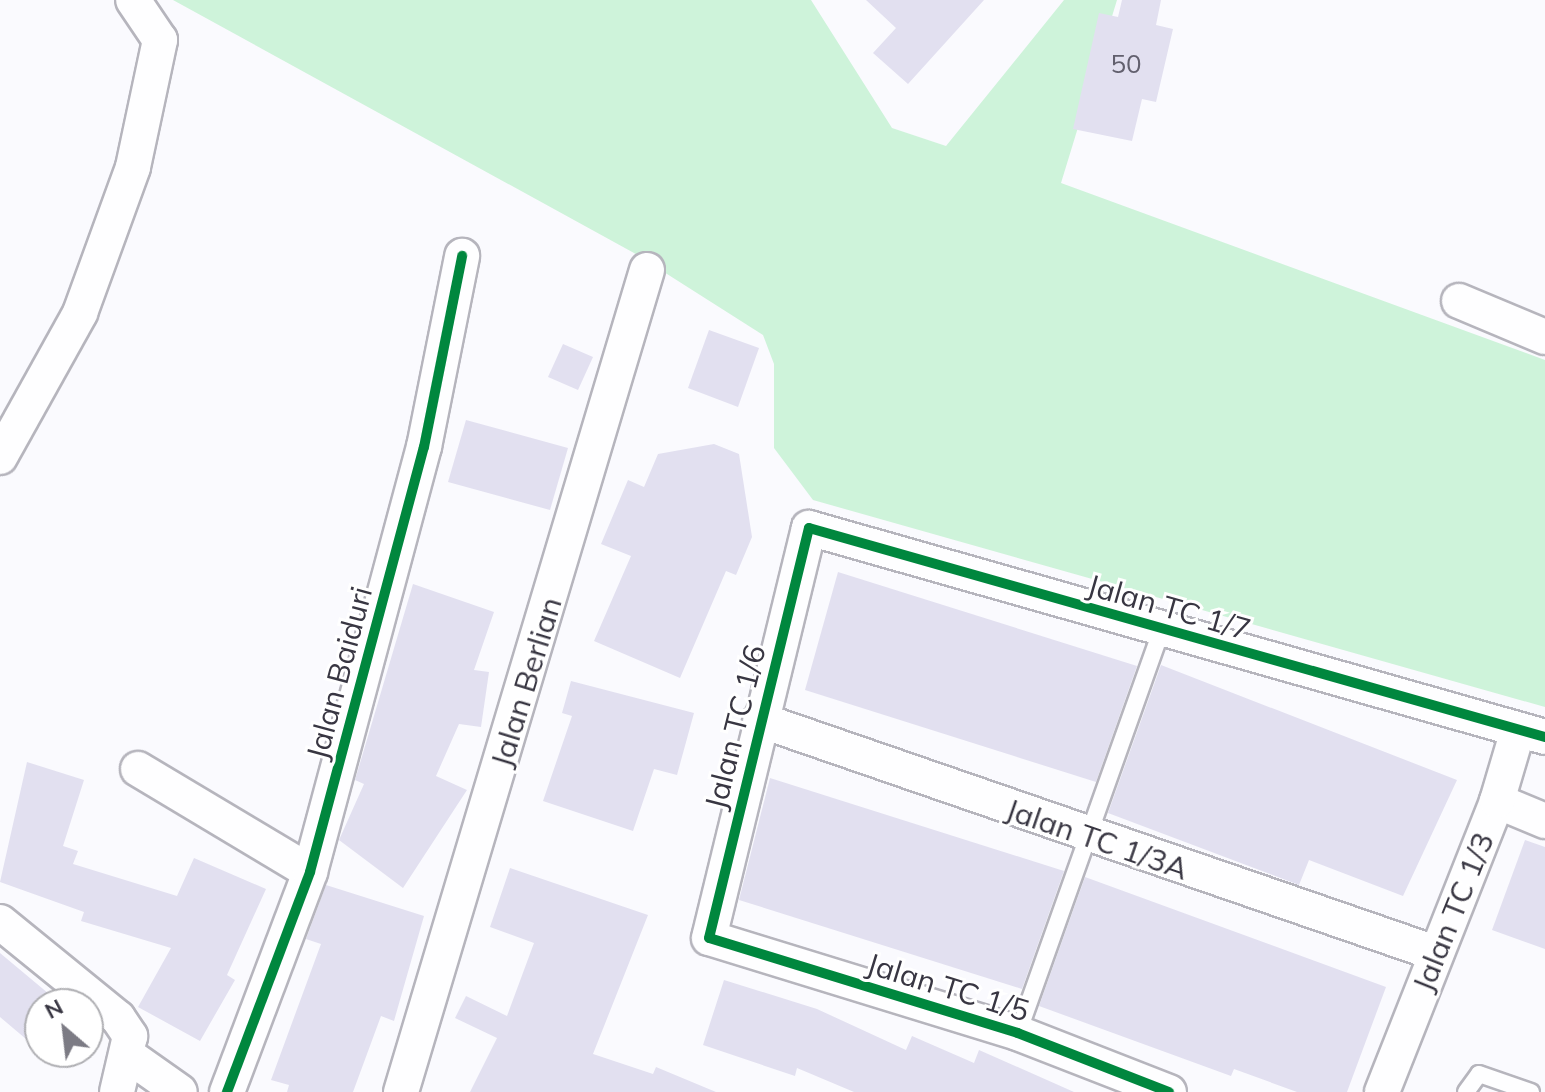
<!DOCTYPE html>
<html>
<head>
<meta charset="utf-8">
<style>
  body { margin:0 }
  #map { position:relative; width:1545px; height:1092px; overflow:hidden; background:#fafafe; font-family:Mulish,sans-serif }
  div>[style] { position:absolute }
  .green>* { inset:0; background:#cef3da }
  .building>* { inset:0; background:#e2e0f0 }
  .roads { filter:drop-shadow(2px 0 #b6b5bd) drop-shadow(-2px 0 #b6b5bd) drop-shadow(0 2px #b6b5bd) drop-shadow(0 -2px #b6b5bd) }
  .service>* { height:16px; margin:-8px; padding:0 8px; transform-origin:8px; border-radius:8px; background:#fefeff }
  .minor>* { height:34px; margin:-17px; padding:0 17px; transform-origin:17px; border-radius:17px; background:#fefeff }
  .cycleway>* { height:10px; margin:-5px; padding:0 5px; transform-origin:5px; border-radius:5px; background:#00873e }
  span { translate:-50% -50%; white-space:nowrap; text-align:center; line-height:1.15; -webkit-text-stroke:6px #fff; paint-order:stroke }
  .number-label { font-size:26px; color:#62606e }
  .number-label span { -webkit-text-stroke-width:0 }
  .street-label { font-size:30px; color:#383642 }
  .north { position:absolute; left:24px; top:988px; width:80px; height:80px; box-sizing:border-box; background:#fff; border:2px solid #afafb3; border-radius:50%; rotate:332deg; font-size:22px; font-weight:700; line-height:32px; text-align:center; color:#383642 }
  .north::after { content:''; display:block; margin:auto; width:28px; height:36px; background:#7c7b84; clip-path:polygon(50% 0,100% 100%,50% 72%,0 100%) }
</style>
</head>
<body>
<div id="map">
  <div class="green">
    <div style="clip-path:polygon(173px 0,811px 0,892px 128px,946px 146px,1064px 0,1117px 0,1061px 183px,1545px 360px,1545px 707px,813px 500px,774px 448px,774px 364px,763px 335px,634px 253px)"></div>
  </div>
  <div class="building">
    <div style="clip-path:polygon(866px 0,984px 0,908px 84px,873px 53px,896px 28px)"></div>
    <div style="clip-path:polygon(1122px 0,1161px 0,1156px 25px,1173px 29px,1156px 102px,1142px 99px,1132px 141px,1073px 129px,1099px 13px,1118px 17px)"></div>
    <div style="clip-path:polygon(709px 330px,759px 348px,738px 407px,688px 388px)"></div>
    <div style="clip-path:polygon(563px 344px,593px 357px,578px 390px,548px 377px)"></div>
    <div style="clip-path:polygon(466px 420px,568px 448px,550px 510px,448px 482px)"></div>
    <div style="clip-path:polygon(714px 444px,739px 454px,752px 537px,736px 575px,726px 571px,680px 678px,594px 641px,631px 556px,601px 544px,628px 480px,644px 487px,658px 454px)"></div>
    <div style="clip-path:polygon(838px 572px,1137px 666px,1096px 782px,805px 690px)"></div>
    <div style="clip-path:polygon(413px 584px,494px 612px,474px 670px,489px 672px,481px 727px,459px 724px,436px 776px,467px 790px,403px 888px,339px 840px,364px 784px,355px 780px)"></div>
    <div style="clip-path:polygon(1161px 665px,1457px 780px,1403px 896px,1309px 860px,1299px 885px,1108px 813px)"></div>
    <div style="clip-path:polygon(571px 681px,694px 713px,677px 775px,654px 769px,633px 831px,543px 801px,572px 716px,562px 713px)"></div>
    <div style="clip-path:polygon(27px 762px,84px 780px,63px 846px,78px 851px,73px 864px,177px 896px,194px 858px,266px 889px,227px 975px,235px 980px,200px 1041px,138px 1007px,171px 948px,81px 921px,84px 912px,0 882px)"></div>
    <div style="clip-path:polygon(770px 778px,1064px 871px,1022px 989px,739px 900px)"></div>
    <div style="clip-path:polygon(1525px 840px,1545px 847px,1545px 949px,1492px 930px)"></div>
    <div style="clip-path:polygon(510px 868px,648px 915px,593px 1054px,653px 1074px,656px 1067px,716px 1092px,470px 1092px,497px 1038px,455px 1018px,466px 996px,507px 1016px,534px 943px,490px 927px)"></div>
    <div style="clip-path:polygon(1085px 877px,1386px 987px,1347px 1092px,1297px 1092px,1234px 1069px,1231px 1076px,1039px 1006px)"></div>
    <div style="clip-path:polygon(326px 885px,424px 916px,394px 1021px,381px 1016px,353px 1092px,287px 1092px,289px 1085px,271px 1080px,321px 944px,306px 939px)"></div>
    <div style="clip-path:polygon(0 953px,61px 1004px,40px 1004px,40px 1022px,26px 1039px,0 1017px)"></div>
    <div style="clip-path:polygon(724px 980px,817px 1009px,906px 1050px,912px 1036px,974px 1063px,979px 1050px,1074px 1092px,854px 1092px,797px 1068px,795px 1076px,703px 1045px)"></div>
  </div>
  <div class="roads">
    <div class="service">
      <div style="left:1018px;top:1033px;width:427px;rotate:-70.4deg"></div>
      <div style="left:1466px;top:1092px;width:22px;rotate:-54deg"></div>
      <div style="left:1479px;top:1074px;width:55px;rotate:19.1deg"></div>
    </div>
    <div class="minor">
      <div style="left:1459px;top:301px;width:93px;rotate:22.7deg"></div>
      <div style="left:0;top:457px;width:165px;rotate:-60.9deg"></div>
      <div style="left:80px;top:313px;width:155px;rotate:-70deg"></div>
      <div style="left:133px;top:167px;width:130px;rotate:-78deg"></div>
      <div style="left:160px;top:40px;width:48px;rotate:-124deg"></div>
      <div style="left:760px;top:720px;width:714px;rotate:19.04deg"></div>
      <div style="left:138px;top:769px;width:200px;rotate:30.9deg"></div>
      <div style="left:1497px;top:801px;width:52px;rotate:22.6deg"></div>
      <div style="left:0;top:922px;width:152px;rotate:39.1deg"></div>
      <div style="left:118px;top:1018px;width:22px;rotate:56deg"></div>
      <div style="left:130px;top:1036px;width:57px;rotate:103.1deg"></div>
      <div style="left:129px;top:1056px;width:62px;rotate:35.2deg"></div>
      <div style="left:227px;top:1092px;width:235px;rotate:-69.3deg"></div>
      <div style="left:310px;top:872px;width:440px;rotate:-75deg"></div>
      <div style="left:424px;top:447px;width:195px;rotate:-78.7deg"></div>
      <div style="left:401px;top:1092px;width:858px;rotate:-73.34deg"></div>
      <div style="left:1169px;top:1092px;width:162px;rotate:-158.7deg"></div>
      <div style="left:1018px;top:1033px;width:323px;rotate:-162.9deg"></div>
      <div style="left:709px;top:938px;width:422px;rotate:-76.3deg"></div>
      <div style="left:809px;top:528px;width:765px;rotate:15.85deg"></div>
      <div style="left:1382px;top:1092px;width:313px;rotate:-68.4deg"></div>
      <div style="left:1497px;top:801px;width:74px;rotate:-73.5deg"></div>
    </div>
  </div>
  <div class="cycleway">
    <div style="left:227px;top:1092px;width:235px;rotate:-69.3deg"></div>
    <div style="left:310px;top:872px;width:440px;rotate:-75deg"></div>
    <div style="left:424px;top:447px;width:195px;rotate:-78.7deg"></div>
    <div style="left:1169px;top:1092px;width:162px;rotate:-158.7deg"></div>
    <div style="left:1018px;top:1033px;width:323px;rotate:-162.9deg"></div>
    <div style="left:709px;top:938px;width:422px;rotate:-76.3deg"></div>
    <div style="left:809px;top:528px;width:765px;rotate:15.85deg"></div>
  </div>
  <div class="number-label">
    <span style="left:1126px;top:64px">50</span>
  </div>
  <div class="street-label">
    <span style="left:1169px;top:607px;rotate:16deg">Jalan TC 1/7</span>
    <span style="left:339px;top:673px;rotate:-75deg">Jalan Baiduri</span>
    <span style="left:526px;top:682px;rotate:-73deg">Jalan Berlian</span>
    <span style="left:735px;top:727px;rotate:-76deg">Jalan TC 1/6</span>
    <span style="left:1097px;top:839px;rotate:19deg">Jalan TC 1/3A</span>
    <span style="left:1453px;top:912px;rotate:-68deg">Jalan TC 1/3</span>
    <span style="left:948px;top:987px;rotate:17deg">Jalan TC 1/5</span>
  </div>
  <div class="north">N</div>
</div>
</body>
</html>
